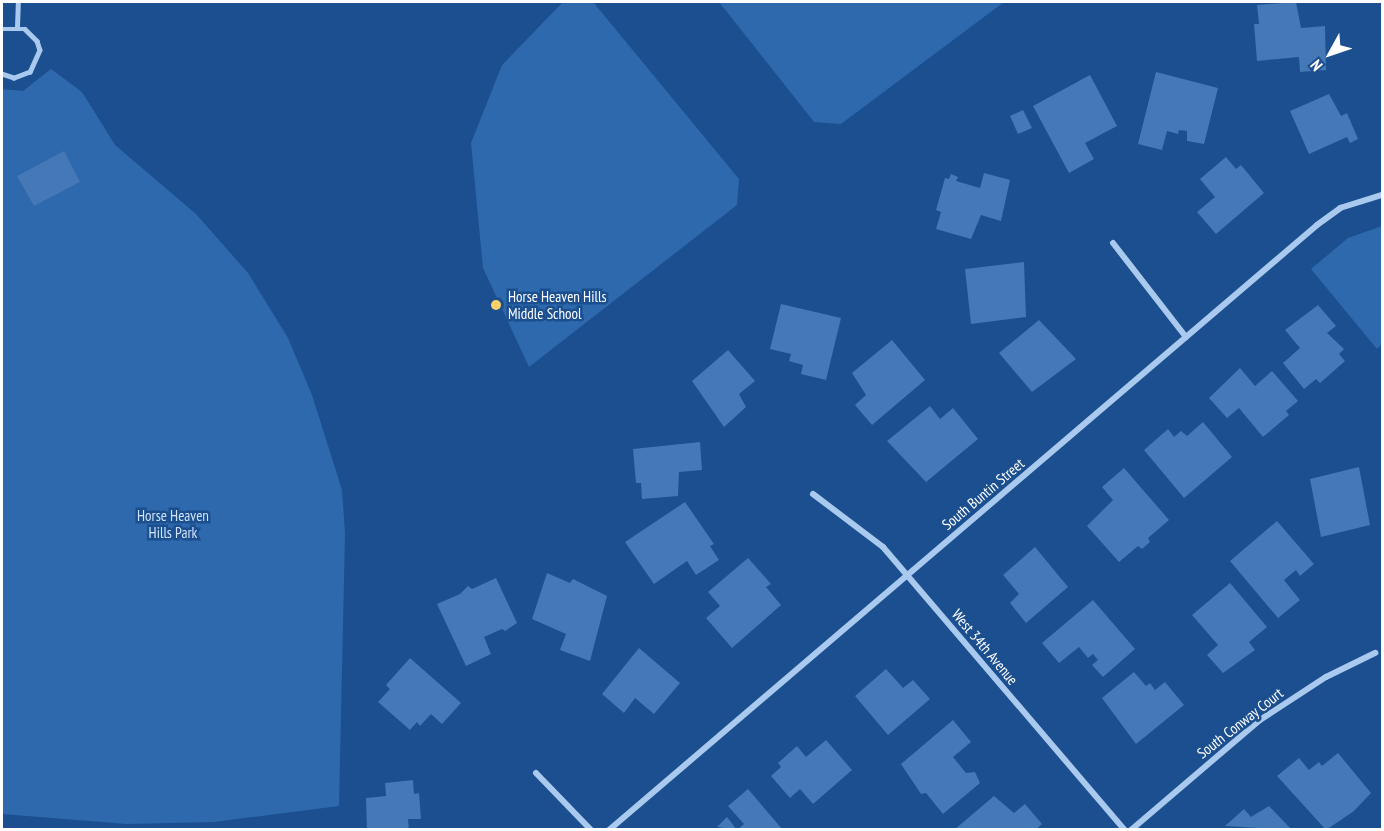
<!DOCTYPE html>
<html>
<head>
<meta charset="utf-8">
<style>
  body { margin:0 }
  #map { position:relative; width:1384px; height:831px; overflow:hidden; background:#1b4f8f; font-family:"PT Sans Narrow",sans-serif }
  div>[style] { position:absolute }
  .green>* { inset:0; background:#2e69ad }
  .building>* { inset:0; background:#4478b7 }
  .service>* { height:4.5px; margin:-2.25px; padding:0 2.25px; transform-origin:2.25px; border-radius:2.25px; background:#a9c9ee }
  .minor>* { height:6px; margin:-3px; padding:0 3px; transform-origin:3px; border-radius:3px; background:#a9c9ee }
  .dots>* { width:16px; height:16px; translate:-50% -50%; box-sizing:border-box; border:3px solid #1b4f8f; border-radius:50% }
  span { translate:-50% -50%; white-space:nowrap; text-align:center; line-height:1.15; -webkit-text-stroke:5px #1b4f8f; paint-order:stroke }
  .poi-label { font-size:15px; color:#fff }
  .left { translate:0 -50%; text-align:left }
  .street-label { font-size:15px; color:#fff }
  .park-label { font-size:15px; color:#cfe3fa }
  .frame { position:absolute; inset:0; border:3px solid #fff; pointer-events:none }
  .north { position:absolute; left:1300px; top:24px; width:60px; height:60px; -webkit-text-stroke:4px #1b4f8f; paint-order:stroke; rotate:230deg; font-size:16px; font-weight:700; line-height:24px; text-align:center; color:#fff }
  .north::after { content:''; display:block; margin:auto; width:21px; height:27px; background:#fff; clip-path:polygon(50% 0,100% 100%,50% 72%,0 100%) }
</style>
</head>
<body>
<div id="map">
  <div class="green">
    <div style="clip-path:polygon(563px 2px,593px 2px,739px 179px,737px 205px,529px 367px,483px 268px,471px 143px,502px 65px)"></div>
    <div style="clip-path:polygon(719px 2px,1004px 2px,841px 124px,814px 122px)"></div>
    <div style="clip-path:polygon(51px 69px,82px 92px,115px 145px,196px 214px,248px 273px,288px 338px,312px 395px,342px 490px,345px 533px,339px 806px,214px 822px,127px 824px,2px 814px,2px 89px,23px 91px)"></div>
    <div style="clip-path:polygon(1382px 226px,1382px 344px,1377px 349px,1311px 269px,1348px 238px)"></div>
  </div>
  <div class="building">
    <div style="clip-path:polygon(1296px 2px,1301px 28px,1325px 26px,1326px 70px,1300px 72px,1299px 57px,1257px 61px,1254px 24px,1259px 24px,1257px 5px)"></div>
    <div style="clip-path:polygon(1156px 72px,1218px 88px,1204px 144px,1187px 141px,1187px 131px,1179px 130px,1178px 134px,1167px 131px,1162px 150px,1138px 144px)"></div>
    <div style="clip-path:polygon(1090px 75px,1117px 126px,1085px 143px,1094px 159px,1069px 173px,1033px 106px)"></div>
    <div style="clip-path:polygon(1329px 94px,1341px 116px,1347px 113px,1358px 139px,1350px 143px,1347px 137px,1309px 154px,1290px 111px)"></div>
    <div style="clip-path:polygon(1023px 110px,1032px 128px,1018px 134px,1010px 116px)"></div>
    <div style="clip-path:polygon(64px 151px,80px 182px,34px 206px,17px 176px)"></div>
    <div style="clip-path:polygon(1226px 157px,1236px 169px,1241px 165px,1264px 193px,1216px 234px,1197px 212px,1215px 197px,1200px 179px)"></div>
    <div style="clip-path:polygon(984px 173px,1010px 180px,1001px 221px,981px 215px,971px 239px,936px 229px,941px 212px,936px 210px,945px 178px,949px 179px,951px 174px,958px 177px,956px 181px,980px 188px)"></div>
    <div style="clip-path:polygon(1024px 262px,1026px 317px,971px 324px,965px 269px)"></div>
    <div style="clip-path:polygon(781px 304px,841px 318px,826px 380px,801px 374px,803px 365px,789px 361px,791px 354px,770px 349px)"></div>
    <div style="clip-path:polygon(1318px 305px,1336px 326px,1327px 333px,1344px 349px,1339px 354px,1345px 361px,1320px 383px,1316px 379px,1304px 389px,1283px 363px,1300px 348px,1285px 330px)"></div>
    <div style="clip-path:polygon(1039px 320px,1076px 359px,1032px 392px,999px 353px)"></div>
    <div style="clip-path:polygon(892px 340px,925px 380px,872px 425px,855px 405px,866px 395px,852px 373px)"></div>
    <div style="clip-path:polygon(728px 350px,755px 381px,739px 394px,746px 407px,724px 427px,692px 381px)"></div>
    <div style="clip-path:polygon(1240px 368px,1255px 386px,1272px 371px,1298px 401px,1286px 411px,1289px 415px,1263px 437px,1239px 408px,1227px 418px,1209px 398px)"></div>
    <div style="clip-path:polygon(930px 406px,940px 419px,953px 408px,978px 439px,926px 482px,887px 441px)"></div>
    <div style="clip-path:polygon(1203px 422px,1232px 457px,1184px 498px,1144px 450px,1168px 429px,1174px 437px,1181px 431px,1187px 436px)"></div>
    <div style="clip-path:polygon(700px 442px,702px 470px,679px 472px,678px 496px,642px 499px,641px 483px,636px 483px,633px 449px)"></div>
    <div style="clip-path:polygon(1359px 467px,1370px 525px,1321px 537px,1310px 479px)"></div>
    <div style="clip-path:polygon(1124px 468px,1169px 520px,1148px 538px,1150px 542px,1142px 549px,1138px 546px,1119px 562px,1087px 526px,1113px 500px,1102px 487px)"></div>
    <div style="clip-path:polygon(685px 502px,714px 544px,710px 546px,719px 560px,696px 575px,687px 561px,654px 584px,625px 542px)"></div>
    <div style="clip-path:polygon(1277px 521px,1314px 564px,1300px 576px,1296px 570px,1284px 580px,1300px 600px,1278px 618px,1230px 561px)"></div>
    <div style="clip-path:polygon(1035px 547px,1068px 587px,1026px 623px,1010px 603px,1019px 594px,1003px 575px)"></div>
    <div style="clip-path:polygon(748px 558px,771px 584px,766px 587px,781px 605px,732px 648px,706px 618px,720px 606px,708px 592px)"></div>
    <div style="clip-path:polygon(547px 573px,570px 583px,573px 579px,607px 596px,590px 661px,560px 650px,566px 634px,532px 619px)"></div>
    <div style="clip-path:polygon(496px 578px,517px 623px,505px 631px,502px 629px,484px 637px,491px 654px,466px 666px,437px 604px,460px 594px,468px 586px,472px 589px)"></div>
    <div style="clip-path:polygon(1230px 583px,1267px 627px,1249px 642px,1255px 650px,1223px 673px,1207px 655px,1218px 645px,1192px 615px)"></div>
    <div style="clip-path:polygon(1093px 600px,1135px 649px,1103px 677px,1092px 665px,1098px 660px,1093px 654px,1088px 658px,1079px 647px,1059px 663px,1042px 643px)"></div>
    <div style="clip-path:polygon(639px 648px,680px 683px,654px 714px,635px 698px,624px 713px,602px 694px)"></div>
    <div style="clip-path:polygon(410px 658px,461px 703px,442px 724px,431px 714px,420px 726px,417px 722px,410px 730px,378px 702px,390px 689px,386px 685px)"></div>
    <div style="clip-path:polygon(886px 669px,903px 688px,913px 680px,930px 699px,888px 735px,855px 696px)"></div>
    <div style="clip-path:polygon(1134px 672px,1146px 686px,1150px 683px,1155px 690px,1165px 682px,1184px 705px,1136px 744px,1102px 698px)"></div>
    <div style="clip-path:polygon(953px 720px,971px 742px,953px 757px,966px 773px,975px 772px,980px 783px,943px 814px,926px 793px,921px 794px,901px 764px)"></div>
    <div style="clip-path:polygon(826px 740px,852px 770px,813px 804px,800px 789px,790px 798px,771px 776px,781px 767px,778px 763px,797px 746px,806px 757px)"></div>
    <div style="clip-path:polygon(1338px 753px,1371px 793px,1354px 811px,1326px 830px,1277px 776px,1299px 758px,1309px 770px,1319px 762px,1322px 766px)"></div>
    <div style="clip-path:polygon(413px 780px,414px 794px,419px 793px,421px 819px,408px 819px,409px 830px,367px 830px,366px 798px,386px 796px,385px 783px)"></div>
    <div style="clip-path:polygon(748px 789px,783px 830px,737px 830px,744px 824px,728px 806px)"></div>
    <div style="clip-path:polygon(994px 796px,1014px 813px,1025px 804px,1042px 824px,1035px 830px,954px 830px)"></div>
    <div style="clip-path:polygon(1269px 806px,1292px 830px,1225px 826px,1244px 809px,1251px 817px)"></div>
    <div style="clip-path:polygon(727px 817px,737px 830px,717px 827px)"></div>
  </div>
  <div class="service">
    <div style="left:17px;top:27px;width:25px;rotate:-88deg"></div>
    <div style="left:2px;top:29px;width:23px"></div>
    <div style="left:25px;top:29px;width:17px;rotate:45deg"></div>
    <div style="left:37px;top:41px;width:9px;rotate:72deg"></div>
    <div style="left:40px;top:50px;width:24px;rotate:114deg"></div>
    <div style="left:30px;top:72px;width:17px;rotate:159deg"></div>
    <div style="left:14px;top:78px;width:13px;rotate:-162deg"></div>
  </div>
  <div class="minor">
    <div style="left:1113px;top:243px;width:119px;rotate:52.2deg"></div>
    <div style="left:813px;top:494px;width:88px;rotate:37.1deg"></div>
    <div style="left:883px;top:547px;width:372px;rotate:49.5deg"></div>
    <div style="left:536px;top:773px;width:79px;rotate:46deg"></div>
    <div style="left:609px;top:830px;width:931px;rotate:-40.51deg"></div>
    <div style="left:1317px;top:225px;width:29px;rotate:-36deg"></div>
    <div style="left:1340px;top:208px;width:44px;rotate:-17.2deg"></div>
    <div style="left:1131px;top:830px;width:170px;rotate:-40.5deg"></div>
    <div style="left:1260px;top:720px;width:79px;rotate:-33.1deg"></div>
    <div style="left:1326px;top:677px;width:55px;rotate:-26.1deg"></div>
  </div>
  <div class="dots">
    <div style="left:496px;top:305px;background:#ffd166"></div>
  </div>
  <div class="poi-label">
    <span class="left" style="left:508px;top:305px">Horse Heaven Hills<br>Middle School</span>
  </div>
  <div class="street-label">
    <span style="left:983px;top:494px;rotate:-40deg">South Buntin Street</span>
    <span style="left:985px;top:647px;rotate:50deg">West 34th Avenue</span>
    <span style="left:1240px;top:723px;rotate:-38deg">South Conway Court</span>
  </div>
  <div class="park-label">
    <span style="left:173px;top:524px">Horse Heaven<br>Hills Park</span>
  </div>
  <div class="frame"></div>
  <div class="north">N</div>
</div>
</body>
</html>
